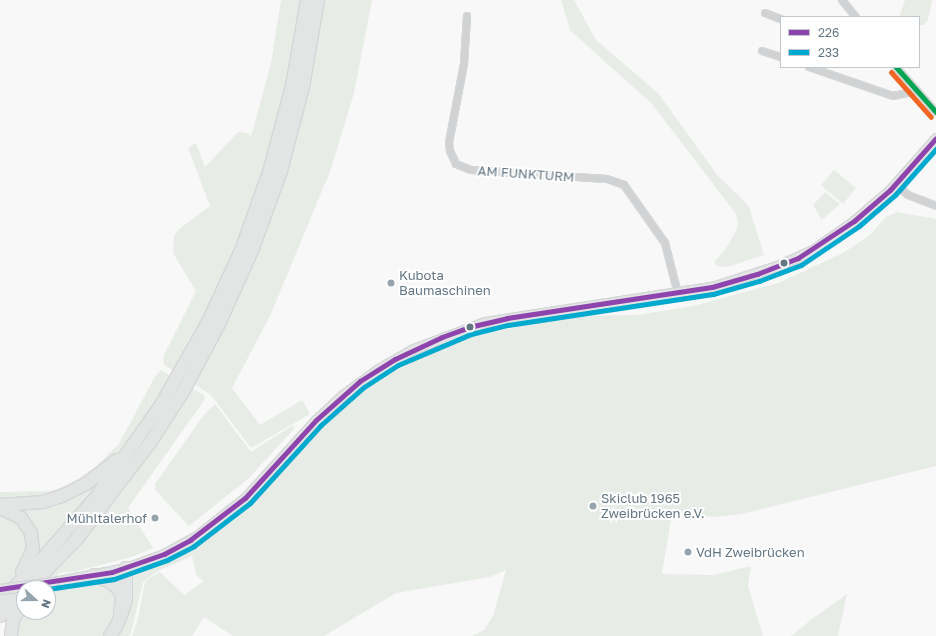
<!DOCTYPE html>
<html>
<head>
<meta charset="utf-8">
<style>
  body { margin:0 }
  #map { position:relative; width:936px; height:636px; overflow:hidden; background:#f8f8f8; font-family:"Golos Text",sans-serif }
  div>[style] { position:absolute }
  .green>* { inset:0; background:#e8ece6 }
  .roads { filter:drop-shadow(1px 0 #d5d6d7) drop-shadow(-1px 0 #d5d6d7) drop-shadow(0 1px #d5d6d7) drop-shadow(0 -1px #d5d6d7) }
  .minor>* { height:6px; margin:-3px; padding:0 3px; transform-origin:3px; border-radius:3px; background:#d1d2d3 }
  .secondary>* { height:9px; margin:-4.5px; padding:0 4.5px; transform-origin:4.5px; border-radius:4.5px; background:#e3e4e4 }
  .motorway>* { height:12px; margin:-6px; padding:0 6px; transform-origin:6px; border-radius:6px; background:#e3e4e4 }
  .bridges { filter:drop-shadow(1px 0 #d5d6d7) drop-shadow(-1px 0 #d5d6d7) drop-shadow(0 1px #d5d6d7) drop-shadow(0 -1px #d5d6d7) }
  .secondary-bridge>* { height:9px; margin:-4.5px; padding:0 4.5px; transform-origin:4.5px; border-radius:4.5px; background:#e3e4e4 }
  .bus-1>* { height:5px; margin:-2.5px; padding:0 2.5px; transform-origin:2.5px; border-radius:2.5px; background:#8e44ad }
  .bus-2>* { height:5px; margin:-2.5px; padding:0 2.5px; transform-origin:2.5px; border-radius:2.5px; background:#00a9ce }
  .bus-3>* { height:5px; margin:-2.5px; padding:0 2.5px; transform-origin:2.5px; border-radius:2.5px; background:#00a651 }
  .bus-4>* { height:5px; margin:-2.5px; padding:0 2.5px; transform-origin:2.5px; border-radius:2.5px; background:#f26522 }
  .dots>* { width:11px; height:11px; translate:-50% -50%; box-sizing:border-box; border:2px solid #fff; border-radius:50% }
  span { translate:-50% -50%; white-space:nowrap; text-align:center; line-height:1.15; -webkit-text-stroke:4px #fff; paint-order:stroke }
  .street-label { font-size:13px; color:#627684 }
  .poi-label { font-size:13px; color:#627684 }
  .left { translate:0 -50%; text-align:left }
  .right { translate:-100% -50%; text-align:right }
  .legend { position:absolute; left:780px; top:16px; width:140px; height:52px; box-sizing:border-box; background:#fff; border:1px solid #c0c8ce; margin:0; padding:5px 7px; list-style:none; font-size:12px; color:#627684 }
  .legend li { display:flex; align-items:center; gap:8px; height:20px }
  .legend b { width:20px; border:1px solid #c0c8ce }
  .north { position:absolute; left:16px; top:580px; width:40px; height:40px; box-sizing:border-box; background:#fff; border:1px solid #c0c8ce; border-radius:50%; rotate:111deg; font-size:11px; font-weight:700; line-height:16px; text-align:center; color:#627684 }
  .north::after { content:''; display:block; margin:auto; width:14px; height:18px; background:#96a4ad; clip-path:polygon(50% 0,100% 100%,50% 72%,0 100%) }
</style>
</head>
<body>
<div id="map">
  <div class="green">
    <div style="clip-path:polygon(281px 0,372px 0,354px 93px,331px 169px,270px 316px,232px 388px,260px 425px,302px 400px,310px 414px,251px 448px,211px 395px,164px 365px,163px 357px,196px 291px,173px 253px,174px 236px,179px 229px,210px 206px,188px 148px,196px 143px,205px 167px,238px 132px,247px 133px,251px 137px,271px 63px)"></div>
    <div style="clip-path:polygon(561px 0,574px 0,596px 40px,658px 93px,718px 176px,742px 199px,749px 207px,764px 255px,727px 267px,717px 266px,714px 262px,725px 250px,737px 229px,738px 222px,736px 214px,652px 104px,570px 30px)"></div>
    <div style="clip-path:polygon(905px 0,932px 0,928px 20px,924px 25px,919px 25px,919px 17px,899px 17px)"></div>
    <div style="clip-path:polygon(834px 170px,856px 188px,843px 204px,821px 185px)"></div>
    <div style="clip-path:polygon(825px 192px,840px 204px,822px 220px,813px 205px)"></div>
    <div style="clip-path:polygon(897px 212px,936px 219px,936px 466px,742px 514px,714px 517px,672px 514px,662px 574px,714px 575px,751px 566px,748px 586px,763px 636px,472px 636px,484px 630px,493px 616px,506px 570px,490px 577px,396px 593px,324px 636px,233px 636px,204px 617px,192px 636px,132px 636px,138px 619px,145px 582px,151px 577px,160px 572px,184px 595px,204px 581px,196px 575px,192px 556px,158px 571px,143px 582px,131px 633px,129px 636px,115px 636px,134px 574px,194px 544px,226px 521px,248px 501px,304px 438px,309px 439px,319px 432px,350px 398px,404px 364px,473px 336px,572px 316px,636px 315px,694px 306px,778px 283px,843px 253px,870px 235px,886px 217px)"></div>
    <div style="clip-path:polygon(161px 370px,171px 376px,138px 427px,111px 461px,61px 494px,0 502px,0 492px,51px 491px,72px 483px,95px 467px,119px 444px,154px 378px)"></div>
    <div style="clip-path:polygon(192px 388px,204px 395px,205px 399px,128px 508px,153px 548px,132px 557px,73px 572px,60px 573px,46px 588px,39px 588px,70px 557px,124px 490px)"></div>
    <div style="clip-path:polygon(215px 404px,251px 452px,293px 425px,294px 429px,249px 478px,189px 526px,155px 490px,155px 484px,203px 416px)"></div>
    <div style="clip-path:polygon(101px 480px,88px 498px,36px 555px,14px 507px)"></div>
    <div style="clip-path:polygon(0 510px,14px 515px,31px 544px,20px 571px,0 591px)"></div>
    <div style="clip-path:polygon(100px 581px,118px 595px,114px 621px,105px 636px,13px 636px,24px 612px,48px 612px,48px 589px,55px 588px,57px 584px)"></div>
    <div style="clip-path:polygon(847px 594px,838px 636px,791px 636px,812px 619px)"></div>
  </div>
  <div class="roads">
    <div class="minor">
      <div style="left:842px;top:0;width:22px;rotate:51deg"></div>
      <div style="left:765px;top:13px;width:17px;rotate:21deg"></div>
      <div style="left:467px;top:16px;width:48px;rotate:93.6deg"></div>
      <div style="left:464px;top:64px;width:80px;rotate:100.8deg"></div>
      <div style="left:449px;top:143px;width:8px;rotate:83deg"></div>
      <div style="left:450px;top:151px;width:14px;rotate:65deg"></div>
      <div style="left:456px;top:164px;width:16px;rotate:22deg"></div>
      <div style="left:471px;top:170px;width:136px;rotate:3.8deg"></div>
      <div style="left:607px;top:179px;width:18px;rotate:19deg"></div>
      <div style="left:624px;top:185px;width:71px;rotate:54.7deg"></div>
      <div style="left:665px;top:243px;width:53px;rotate:75.7deg"></div>
      <div style="left:762px;top:51px;width:20px;rotate:18deg"></div>
      <div style="left:809px;top:67px;width:89px;rotate:19deg"></div>
      <div style="left:893px;top:96px;width:24px;rotate:-12deg"></div>
      <div style="left:896px;top:67px;width:60px;rotate:48.4deg"></div>
      <div style="left:895px;top:184px;width:17px;rotate:40deg"></div>
      <div style="left:908px;top:195px;width:30px;rotate:21deg"></div>
    </div>
    <div class="secondary">
      <div style="left:54px;top:582px;width:73px;rotate:-11deg"></div>
      <div style="left:126px;top:568px;width:40px;rotate:-20.2deg"></div>
      <div style="left:164px;top:554px;width:39px;rotate:-29deg"></div>
      <div style="left:198px;top:535px;width:60px;rotate:-38.2deg"></div>
      <div style="left:245px;top:498px;width:105px;rotate:-47.7deg"></div>
      <div style="left:316px;top:420px;width:37px;rotate:-43deg"></div>
      <div style="left:343px;top:395px;width:42px;rotate:-36.3deg"></div>
      <div style="left:377px;top:370px;width:39px;rotate:-30deg"></div>
      <div style="left:411px;top:350px;width:79px;rotate:-20.7deg"></div>
      <div style="left:485px;top:322px;width:230px;rotate:-8.8deg"></div>
      <div style="left:712px;top:287px;width:68px;rotate:-17.9deg"></div>
      <div style="left:777px;top:266px;width:39px;rotate:-24deg"></div>
      <div style="left:813px;top:250px;width:50px;rotate:-35.3deg"></div>
      <div style="left:854px;top:221px;width:48px;rotate:-40.7deg"></div>
      <div style="left:890px;top:190px;width:69px;rotate:-48.5deg"></div>
    </div>
    <div class="motorway">
      <div style="left:0;top:505px;width:43px;rotate:-4deg"></div>
      <div style="left:43px;top:502px;width:22px;rotate:-18deg"></div>
      <div style="left:64px;top:495px;width:25px;rotate:-27deg"></div>
      <div style="left:86px;top:484px;width:39px;rotate:-38deg"></div>
      <div style="left:0;top:508px;width:23px;rotate:25deg"></div>
      <div style="left:21px;top:518px;width:18px;rotate:56deg"></div>
      <div style="left:31px;top:533px;width:16px;rotate:83deg"></div>
      <div style="left:33px;top:549px;width:26px;rotate:115deg"></div>
      <div style="left:94px;top:575px;width:20px;rotate:24deg"></div>
      <div style="left:112px;top:583px;width:11px;rotate:45deg"></div>
      <div style="left:29px;top:588px;width:67px;rotate:-45.6deg"></div>
      <div style="left:76px;top:540px;width:122px;rotate:-52.7deg"></div>
      <div style="left:150px;top:443px;width:63px;rotate:-57.3deg"></div>
      <div style="left:184px;top:390px;width:75px;rotate:-62.1deg"></div>
      <div style="left:219px;top:324px;width:80px;rotate:-65.7deg"></div>
      <div style="left:252px;top:251px;width:85px;rotate:-70.1deg"></div>
      <div style="left:281px;top:171px;width:87px;rotate:-75.3deg"></div>
      <div style="left:303px;top:87px;width:88px;rotate:-80.2deg"></div>
      <div style="left:0;top:601px;width:50px;rotate:-44.2deg"></div>
      <div style="left:36px;top:566px;width:91px;rotate:-49deg"></div>
      <div style="left:96px;top:497px;width:113px;rotate:-54.8deg"></div>
      <div style="left:161px;top:405px;width:98px;rotate:-60.5deg"></div>
      <div style="left:209px;top:320px;width:79px;rotate:-65.4deg"></div>
      <div style="left:242px;top:248px;width:84px;rotate:-70.5deg"></div>
      <div style="left:270px;top:169px;width:86px;rotate:-75.2deg"></div>
      <div style="left:292px;top:86px;width:87px;rotate:-80.1deg"></div>
      <div style="left:0;top:616px;width:30px;rotate:-44deg"></div>
      <div style="left:11px;top:636px;width:16px;rotate:-83deg"></div>
      <div style="left:13px;top:620px;width:22px;rotate:-60deg"></div>
      <div style="left:110px;top:636px;width:13px;rotate:-58deg"></div>
      <div style="left:117px;top:625px;width:19px;rotate:-69deg"></div>
      <div style="left:124px;top:607px;width:9px;rotate:-77deg"></div>
      <div style="left:126px;top:598px;width:30px;rotate:-90deg"></div>
      <div style="left:126px;top:568px;width:13px;rotate:129deg"></div>
      <div style="left:118px;top:578px;width:22px;rotate:80deg"></div>
      <div style="left:122px;top:600px;width:15px;rotate:98deg"></div>
    </div>
  </div>
  <div class="bridges">
    <div class="secondary-bridge">
      <div style="left:0;top:589px;width:54px;rotate:-7.4deg"></div>
    </div>
  </div>
  <div class="bus-1">
    <div style="left:0;top:589px;width:113px;rotate:-8.6deg"></div>
    <div style="left:112px;top:572px;width:55px;rotate:-19.1deg"></div>
    <div style="left:164px;top:554px;width:30px;rotate:-28deg"></div>
    <div style="left:190px;top:540px;width:69px;rotate:-37.4deg"></div>
    <div style="left:245px;top:498px;width:105px;rotate:-47.7deg"></div>
    <div style="left:316px;top:420px;width:59px;rotate:-41.6deg"></div>
    <div style="left:360px;top:381px;width:41px;rotate:-32.2deg"></div>
    <div style="left:395px;top:359px;width:52px;rotate:-25.1deg"></div>
    <div style="left:442px;top:337px;width:29px;rotate:-20deg"></div>
    <div style="left:469px;top:327px;width:39px;rotate:-13deg"></div>
    <div style="left:507px;top:318px;width:207px;rotate:-8.6deg"></div>
    <div style="left:712px;top:287px;width:47px;rotate:-16.1deg"></div>
    <div style="left:757px;top:274px;width:44px;rotate:-21.3deg"></div>
    <div style="left:798px;top:258px;width:67px;rotate:-33.5deg"></div>
    <div style="left:854px;top:221px;width:48px;rotate:-40.7deg"></div>
    <div style="left:890px;top:190px;width:69px;rotate:-48.5deg"></div>
  </div>
  <div class="bus-2">
    <div style="left:48px;top:589px;width:67px;rotate:-8.6deg"></div>
    <div style="left:114px;top:579px;width:56px;rotate:-19.7deg"></div>
    <div style="left:167px;top:560px;width:30px;rotate:-27deg"></div>
    <div style="left:194px;top:546px;width:71px;rotate:-37.5deg"></div>
    <div style="left:250px;top:503px;width:105px;rotate:-47.7deg"></div>
    <div style="left:321px;top:425px;width:57px;rotate:-41.5deg"></div>
    <div style="left:364px;top:387px;width:40px;rotate:-32.9deg"></div>
    <div style="left:398px;top:365px;width:79px;rotate:-23deg"></div>
    <div style="left:471px;top:334px;width:38px;rotate:-14deg"></div>
    <div style="left:508px;top:325px;width:207px;rotate:-8.6deg"></div>
    <div style="left:713px;top:294px;width:48px;rotate:-15.8deg"></div>
    <div style="left:759px;top:281px;width:45px;rotate:-20.9deg"></div>
    <div style="left:801px;top:265px;width:70px;rotate:-33.9deg"></div>
    <div style="left:859px;top:226px;width:48px;rotate:-40.7deg"></div>
    <div style="left:895px;top:195px;width:62px;rotate:-48.3deg"></div>
  </div>
  <div class="bus-3">
    <div style="left:896px;top:67px;width:60px;rotate:48.4deg"></div>
  </div>
  <div class="bus-4">
    <div style="left:891px;top:72px;width:60px;rotate:48.4deg"></div>
  </div>
  <div class="dots">
    <div style="left:784px;top:263px;background:#627684"></div>
    <div style="left:391px;top:283px;background:#96a4ad"></div>
    <div style="left:470px;top:327px;background:#627684"></div>
    <div style="left:593px;top:506px;background:#96a4ad"></div>
    <div style="left:155px;top:518px;background:#96a4ad"></div>
    <div style="left:688px;top:552px;background:#96a4ad"></div>
  </div>
  <div class="street-label">
    <span style="left:526px;top:174px;rotate:4deg">AM FUNKTURM</span>
  </div>
  <div class="poi-label">
    <span class="left" style="left:399px;top:283px">Kubota<br>Baumaschinen</span>
    <span class="left" style="left:601px;top:506px">Skiclub 1965<br>Zweibrücken e.V.</span>
    <span class="right" style="left:147px;top:518px">Mühltalerhof</span>
    <span class="left" style="left:696px;top:552px">VdH Zweibrücken</span>
  </div>
  <ul class="legend">
  <li><b style="height:5px;background:#8e44ad"></b>226</li>
  <li><b style="height:5px;background:#00a9ce"></b>233</li>
  </ul>
  <div class="north">N</div>
</div>
</body>
</html>
